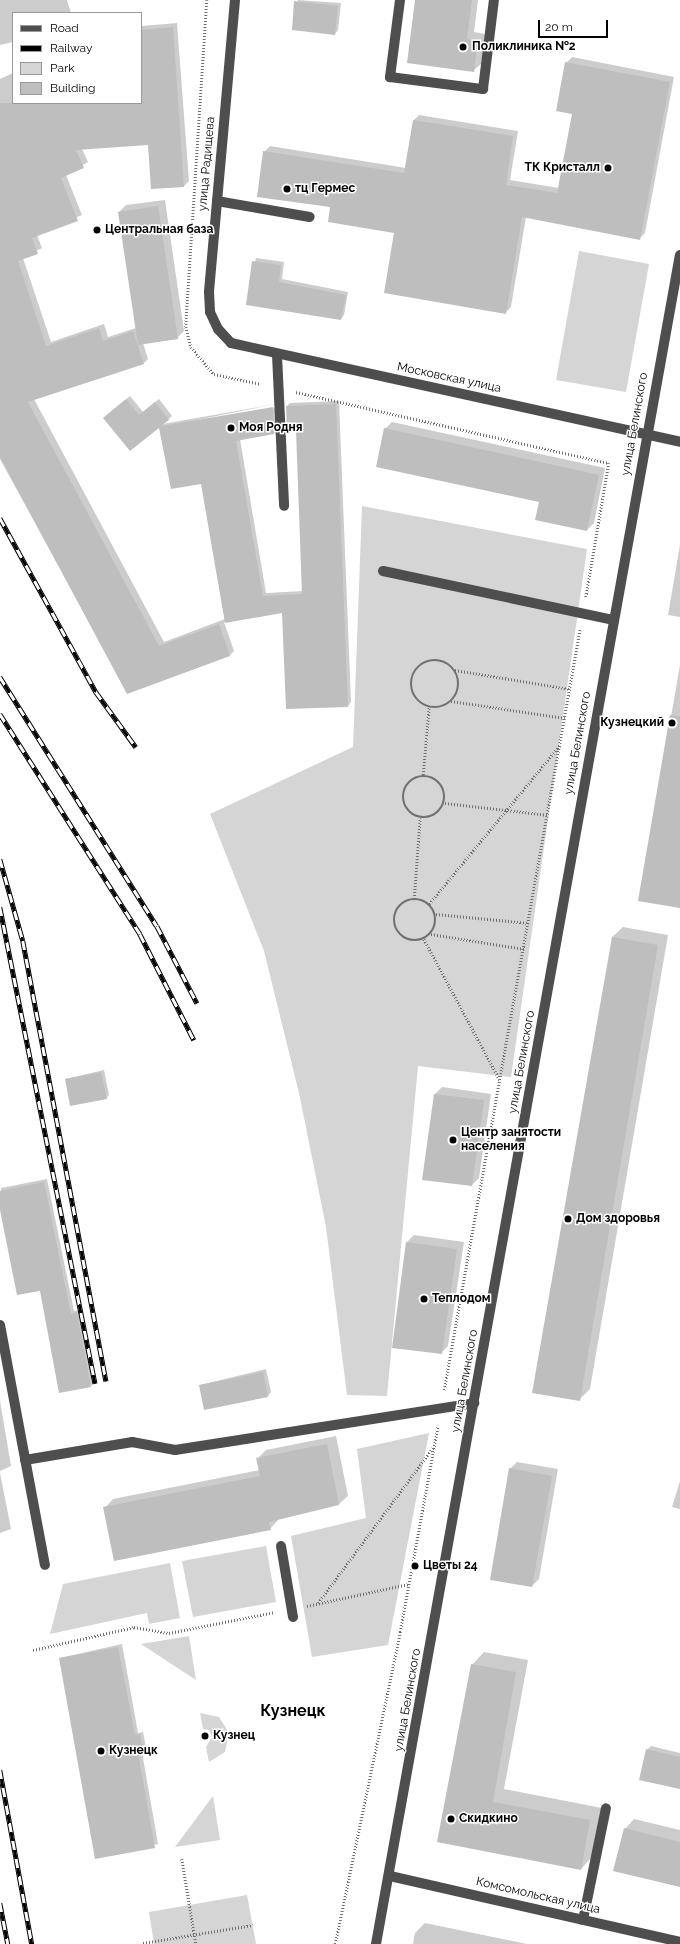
<!DOCTYPE html>
<html>
<head>
<meta charset="utf-8">
<style>
  body { margin:0 }
  #map { position:relative; width:680px; height:1944px; overflow:hidden; background:#fff; font-family:Raleway,sans-serif }
  div>[style] { position:absolute }
  .green>* { inset:0; background:#d5d5d5 }
  .shadow>* { inset:0; background:#0003 }
  .building>* { inset:0; background:#bebebe }
  .path>* { height:2.5px; margin-top:-1.25px; transform-origin:0; background:repeating-linear-gradient(90deg,#707070 0 1px,transparent 0 3px) }
  .path>.ring { margin:-1.25px; padding:0; box-sizing:content-box; background:none; border:2.5px solid #707070; border-radius:50% }
  .minor>* { height:10px; margin:-5px; padding:0 5px; transform-origin:5px; border-radius:5px; background:#4e4e4e }
  .rail>* { height:4.5px; margin-top:-2.25px; transform-origin:0; background:repeating-linear-gradient(90deg,#fff 0 9px,#000 0 18px); box-sizing:border-box; border-block:1px solid #000 }
  .dots>* { width:11px; height:11px; translate:-50% -50%; box-sizing:border-box; border:2px solid #fff; border-radius:50% }
  span { translate:-50% -50%; white-space:nowrap; text-align:center; line-height:1.15; -webkit-text-stroke:3px #fff; paint-order:stroke }
  .poi-label { font-size:12px; color:#000; font-weight:700 }
  .left { translate:0 -50%; text-align:left }
  .right { translate:-100% -50%; text-align:right }
  .street-label { font-size:12px; color:#000 }
  .district-label { font-size:16px; color:#000; font-weight:700 }
  .legend { position:absolute; left:12px; top:12px; width:130px; height:92px; box-sizing:border-box; background:#fff; border:1px solid #999; margin:0; padding:5px 7px; list-style:none; font-size:12px; color:#000 }
  .legend li { display:flex; align-items:center; gap:8px; height:20px }
  .legend b { width:20px; border:1px solid #999 }
  .scale { position:absolute; left:538px; top:20px; width:70px; height:18px; box-sizing:border-box; border:2px solid #000; border-top:0; padding-left:5px; font-size:12px; line-height:14px; white-space:nowrap; color:#000; -webkit-text-stroke:3px #fff; paint-order:stroke }
</style>
</head>
<body>
<div id="map">
  <div class="green">
    <div style="clip-path:polygon(579px 251px,649px 264px,626px 392px,556px 380px)"></div>
    <div style="clip-path:polygon(362px 506px,587px 549px,511px 1077px,418px 1066px,387px 1396px,347px 1395px,326px 1227px,299px 1093px,264px 951px,210px 814px,353px 747px)"></div>
    <div style="clip-path:polygon(429px 1433px,388px 1645px,312px 1657px,291px 1536px,366px 1518px,357px 1449px)"></div>
    <div style="clip-path:polygon(266px 1546px,276px 1602px,193px 1617px,182px 1561px)"></div>
    <div style="clip-path:polygon(170px 1563px,180px 1618px,149px 1624px,147px 1613px,50px 1634px,63px 1584px)"></div>
    <div style="clip-path:polygon(189px 1636px,196px 1680px,141px 1644px)"></div>
    <div style="clip-path:polygon(200px 1713px,219px 1717px,229px 1733px,225px 1752px,209px 1762px,206px 1747px,212px 1737px,209px 1730px,203px 1729px)"></div>
    <div style="clip-path:polygon(213px 1796px,220px 1840px,175px 1847px)"></div>
    <div style="clip-path:polygon(247px 1895px,256px 1944px,154px 1944px,149px 1912px)"></div>
  </div>
  <div class="shadow">
    <div style="clip-path:polygon(0 0,67px 0,71px 13px,13px 13px,13px 42px,0 45px)"></div>
    <div style="clip-path:polygon(297px 0,341px 3px,338px 30px,335px 34px)"></div>
    <div style="clip-path:polygon(416px 0,478px 0,474px 32px,485px 34px,481px 64px,473px 71px)"></div>
    <div style="clip-path:polygon(177px 23px,189px 181px,184px 186px,149px 144px,82px 149px,88px 162px,66px 175px,82px 215px,37px 235px,42px 248px,23px 258px,51px 342px,104px 324px,108px 337px,136px 328px,119px 212px,126px 205px,165px 200px,184px 331px,177px 338px,143px 343px,148px 359px,143px 364px,34px 399px,164px 642px,225px 619px,202px 483px,160px 426px,108px 414px,130px 396px,143px 412px,159px 399px,172px 416px,163px 424px,276px 404px,163px 427px,276px 408px,277px 430px,274px 433px,240px 439px,266px 593px,303px 591px,297px 430px,287px 406px,290px 403px,339px 401px,351px 702px,348px 706px,283px 612px,224px 622px,234px 651px,229px 656px,128px 693px,0 459px,0 79px,13px 73px,13px 103px,141px 103px,141px 26px)"></div>
    <div style="clip-path:polygon(572px 57px,674px 77px,645px 233px,640px 238px,526px 217px,511px 307px,506px 312px,395px 232px,331px 206px,264px 152px,270px 146px,406px 168px,414px 120px,419px 115px,518px 131px,510px 180px,559px 188px,573px 113px,566px 63px)"></div>
    <div style="clip-path:polygon(256px 258px,284px 262px,282px 279px,348px 292px,344px 315px,341px 319px,247px 304px)"></div>
    <div style="clip-path:polygon(392px 422px,605px 468px,594px 523px,587px 530px,540px 501px,385px 429px)"></div>
    <div style="clip-path:polygon(680px 545px,680px 617px,668px 615px)"></div>
    <div style="clip-path:polygon(680px 665px,680px 906px,639px 900px)"></div>
    <div style="clip-path:polygon(623px 927px,668px 935px,590px 1389px,579px 1400px,612px 937px)"></div>
    <div style="clip-path:polygon(104px 1070px,109px 1095px,106px 1098px,66px 1079px)"></div>
    <div style="clip-path:polygon(442px 1087px,491px 1094px,479px 1178px,472px 1185px,435px 1094px)"></div>
    <div style="clip-path:polygon(47px 1179px,74px 1311px,80px 1310px,94px 1383px,91px 1386px,0 1205px,1px 1188px)"></div>
    <div style="clip-path:polygon(414px 1235px,464px 1242px,448px 1346px,441px 1353px,407px 1242px)"></div>
    <div style="clip-path:polygon(266px 1369px,271px 1392px,268px 1396px,200px 1385px)"></div>
    <div style="clip-path:polygon(0 1401px,11px 1466px,0 1471px)"></div>
    <div style="clip-path:polygon(336px 1436px,348px 1496px,339px 1504px,279px 1519px,270px 1529px,105px 1508px,113px 1499px,260px 1470px,257px 1459px,266px 1450px)"></div>
    <div style="clip-path:polygon(517px 1462px,558px 1469px,539px 1579px,532px 1586px,510px 1469px)"></div>
    <div style="clip-path:polygon(0 1473px,11px 1529px,0 1533px)"></div>
    <div style="clip-path:polygon(680px 1481px,680px 1509px,672px 1507px)"></div>
    <div style="clip-path:polygon(122px 1644px,138px 1733px,143px 1732px,146px 1748px,142px 1752px,158px 1844px,96px 1858px,60px 1658px)"></div>
    <div style="clip-path:polygon(484px 1652px,528px 1660px,504px 1789px,602px 1808px,593px 1856px,581px 1869px,439px 1842px,472px 1665px)"></div>
    <div style="clip-path:polygon(651px 1746px,680px 1753px,680px 1788px,647px 1750px)"></div>
    <div style="clip-path:polygon(634px 1819px,680px 1830px,680px 1886px,625px 1829px)"></div>
    <div style="clip-path:polygon(425px 1923px,527px 1944px,413px 1944px,415px 1933px)"></div>
  </div>
  <div class="building">
    <div style="clip-path:polygon(415px 0,472px 0,467px 39px,478px 41px,474px 72px,407px 63px)"></div>
    <div style="clip-path:polygon(294px 1px,338px 6px,335px 35px,292px 30px)"></div>
    <div style="clip-path:polygon(173px 27px,184px 187px,151px 189px,148px 145px,76px 150px,84px 168px,61px 178px,78px 221px,32px 238px,38px 254px,18px 261px,46px 346px,99px 328px,103px 341px,133px 331px,144px 364px,28px 402px,159px 646px,219px 624px,230px 656px,127px 694px,0 457px,0 103px,141px 103px,141px 30px)"></div>
    <div style="clip-path:polygon(565px 62px,670px 82px,640px 240px,522px 217px,506px 314px,384px 293px,394px 233px,328px 222px,330px 207px,257px 197px,263px 151px,404px 173px,413px 120px,513px 136px,506px 185px,557px 193px,572px 114px,556px 111px)"></div>
    <div style="clip-path:polygon(158px 206px,178px 339px,138px 345px,118px 212px)"></div>
    <div style="clip-path:polygon(252px 261px,281px 265px,279px 282px,346px 295px,341px 320px,246px 305px)"></div>
    <div style="clip-path:polygon(126px 399px,139px 415px,155px 402px,169px 420px,161px 426px,273px 407px,274px 434px,236px 441px,263px 596px,302px 594px,296px 431px,287px 432px,286px 406px,336px 404px,348px 707px,286px 709px,282px 613px,225px 623px,201px 484px,171px 489px,159px 428px,130px 451px,103px 418px)"></div>
    <div style="clip-path:polygon(384px 428px,599px 475px,587px 531px,535px 520px,539px 502px,376px 467px)"></div>
    <div style="clip-path:polygon(670px 715px,680px 716px,680px 908px,638px 901px)"></div>
    <div style="clip-path:polygon(612px 937px,658px 945px,580px 1401px,532px 1393px)"></div>
    <div style="clip-path:polygon(101px 1072px,107px 1099px,70px 1106px,65px 1079px)"></div>
    <div style="clip-path:polygon(434px 1094px,484px 1100px,472px 1186px,422px 1180px)"></div>
    <div style="clip-path:polygon(44px 1182px,71px 1314px,77px 1312px,91px 1387px,59px 1393px,40px 1291px,17px 1295px,0 1210px,0 1191px)"></div>
    <div style="clip-path:polygon(406px 1242px,457px 1249px,442px 1354px,392px 1348px)"></div>
    <div style="clip-path:polygon(263px 1372px,268px 1397px,204px 1410px,199px 1385px)"></div>
    <div style="clip-path:polygon(327px 1444px,339px 1505px,269px 1522px,271px 1530px,114px 1561px,103px 1507px,260px 1476px,256px 1458px)"></div>
    <div style="clip-path:polygon(509px 1468px,552px 1476px,532px 1587px,490px 1580px)"></div>
    <div style="clip-path:polygon(118px 1647px,135px 1735px,140px 1734px,143px 1752px,138px 1753px,155px 1848px,95px 1859px,59px 1658px)"></div>
    <div style="clip-path:polygon(471px 1664px,516px 1672px,493px 1802px,590px 1820px,581px 1870px,437px 1842px)"></div>
    <div style="clip-path:polygon(646px 1749px,680px 1757px,680px 1789px,639px 1780px)"></div>
    <div style="clip-path:polygon(624px 1828px,680px 1842px,680px 1887px,613px 1871px)"></div>
  </div>
  <div class="path">
    <div style="left:207px;top:0;width:328px;rotate:93.7deg"></div>
    <div style="left:186px;top:327px;width:21px;rotate:76deg"></div>
    <div style="left:191px;top:347px;width:35px;rotate:50deg"></div>
    <div style="left:214px;top:374px;width:48px;rotate:12deg"></div>
    <div style="left:296px;top:392px;width:321px;rotate:12.8deg"></div>
    <div style="left:609px;top:463px;width:136px;rotate:99.7deg"></div>
    <div class="ring" style="left:411px;top:660px;width:45.5px;height:45.5px"></div>
    <div style="left:455px;top:670px;width:117px;rotate:9.4deg"></div>
    <div style="left:451px;top:701px;width:115px;rotate:8.5deg"></div>
    <div style="left:423px;top:775px;width:68px;rotate:-85deg"></div>
    <div class="ring" style="left:403px;top:776px;width:39.5px;height:39.5px"></div>
    <div style="left:445px;top:803px;width:104px;rotate:6.6deg"></div>
    <div style="left:414px;top:899px;width:81px;rotate:-85.8deg"></div>
    <div class="ring" style="left:394px;top:899px;width:39.5px;height:39.5px"></div>
    <div style="left:429px;top:904px;width:206px;rotate:-50.5deg"></div>
    <div style="left:436px;top:914px;width:93px;rotate:5.5deg"></div>
    <div style="left:431px;top:934px;width:95px;rotate:9.1deg"></div>
    <div style="left:424px;top:939px;width:162px;rotate:61.7deg"></div>
    <div style="left:444px;top:1390px;width:773px;rotate:-79.87deg"></div>
    <div style="left:318px;top:1603px;width:195px;rotate:-53.5deg"></div>
    <div style="left:307px;top:1606px;width:104px;rotate:-12.2deg"></div>
    <div style="left:33px;top:1650px;width:104px;rotate:-12.8deg"></div>
    <div style="left:134px;top:1627px;width:36px;rotate:10deg"></div>
    <div style="left:169px;top:1633px;width:108px;rotate:-11.2deg"></div>
    <div style="left:182px;top:1859px;width:86px;rotate:80.6deg"></div>
    <div style="left:143px;top:1943px;width:111px;rotate:-9.3deg"></div>
    <div style="left:335px;top:1944px;width:319px;rotate:-78.2deg"></div>
    <div style="left:400px;top:1632px;width:210px;rotate:-79.6deg"></div>
  </div>
  <div class="minor">
    <div style="left:235px;top:0;width:293px;rotate:95.1deg"></div>
    <div style="left:209px;top:292px;width:20px;rotate:87deg"></div>
    <div style="left:210px;top:312px;width:19px;rotate:65deg"></div>
    <div style="left:218px;top:329px;width:19px;rotate:47deg"></div>
    <div style="left:231px;top:343px;width:460px;rotate:12.4deg"></div>
    <div style="left:400px;top:0;width:78px;rotate:97.4deg"></div>
    <div style="left:390px;top:77px;width:94px;rotate:7.4deg"></div>
    <div style="left:483px;top:89px;width:90px;rotate:-83deg"></div>
    <div style="left:217px;top:201px;width:94px;rotate:9.8deg"></div>
    <div style="left:277px;top:355px;width:151px;rotate:87.3deg"></div>
    <div style="left:383px;top:571px;width:235px;rotate:12deg"></div>
    <div style="left:0;top:1325px;width:244px;rotate:79.4deg"></div>
    <div style="left:25px;top:1460px;width:109px;rotate:-9.5deg"></div>
    <div style="left:132px;top:1442px;width:44px;rotate:10.5deg"></div>
    <div style="left:175px;top:1450px;width:303px;rotate:-8.9deg"></div>
    <div style="left:281px;top:1546px;width:72px;rotate:80.4deg"></div>
    <div style="left:390px;top:1876px;width:297px;rotate:12.8deg"></div>
    <div style="left:583px;top:1920px;width:114px;rotate:-78.4deg"></div>
    <div style="left:376px;top:1944px;width:1716px;rotate:-79.8deg"></div>
  </div>
  <div class="rail">
    <div style="left:0;top:518px;width:199px;rotate:61.1deg"></div>
    <div style="left:96px;top:692px;width:68px;rotate:54deg"></div>
    <div style="left:0;top:677px;width:294px;rotate:57.8deg"></div>
    <div style="left:157px;top:926px;width:87px;rotate:62.5deg"></div>
    <div style="left:0;top:714px;width:261px;rotate:57.5deg"></div>
    <div style="left:140px;top:934px;width:119px;rotate:63deg"></div>
    <div style="left:0;top:859px;width:85px;rotate:74.3deg"></div>
    <div style="left:23px;top:941px;width:448px;rotate:79.3deg"></div>
    <div style="left:0;top:907px;width:486px;rotate:78.7deg"></div>
    <div style="left:0;top:1770px;width:177px;rotate:79.6deg"></div>
    <div style="left:0;top:1903px;width:42px;rotate:79deg"></div>
  </div>
  <div class="dots">
    <div style="left:463px;top:47px;background:#000"></div>
    <div style="left:608px;top:168px;background:#000"></div>
    <div style="left:287px;top:189px;background:#000"></div>
    <div style="left:97px;top:230px;background:#000"></div>
    <div style="left:231px;top:428px;background:#000"></div>
    <div style="left:672px;top:723px;background:#000"></div>
    <div style="left:453px;top:1140px;background:#000"></div>
    <div style="left:568px;top:1219px;background:#000"></div>
    <div style="left:424px;top:1299px;background:#000"></div>
    <div style="left:415px;top:1566px;background:#000"></div>
    <div style="left:205px;top:1736px;background:#000"></div>
    <div style="left:101px;top:1751px;background:#000"></div>
    <div style="left:451px;top:1819px;background:#000"></div>
  </div>
  <div class="poi-label">
    <span class="left" style="left:472px;top:47px">Поликлиника №2</span>
    <span class="right" style="left:600px;top:168px">ТК Кристалл</span>
    <span class="left" style="left:295px;top:189px">тц Гермес</span>
    <span class="left" style="left:105px;top:230px">Центральная база</span>
    <span class="left" style="left:239px;top:428px">Моя Родня</span>
    <span class="right" style="left:664px;top:723px">Кузнецкий</span>
    <span class="left" style="left:461px;top:1140px">Центр занятости<br>населения</span>
    <span class="left" style="left:576px;top:1219px">Дом здоровья</span>
    <span class="left" style="left:432px;top:1299px">Теплодом</span>
    <span class="left" style="left:423px;top:1566px">Цветы 24</span>
    <span class="left" style="left:213px;top:1736px">Кузнец</span>
    <span class="left" style="left:109px;top:1751px">Кузнецк</span>
    <span class="left" style="left:459px;top:1819px">Скидкино</span>
  </div>
  <div class="street-label">
    <span style="left:207px;top:164px;rotate:-85deg">улица Радищева</span>
    <span style="left:449px;top:378px;rotate:12deg">Московская улица</span>
    <span style="left:635px;top:424px;rotate:-80deg">улица Белинского</span>
    <span style="left:578px;top:743px;rotate:-80deg">улица Белинского</span>
    <span style="left:522px;top:1062px;rotate:-80deg">улица Белинского</span>
    <span style="left:465px;top:1381px;rotate:-80deg">улица Белинского</span>
    <span style="left:408px;top:1700px;rotate:-80deg">улица Белинского</span>
    <span style="left:538px;top:1896px;rotate:13deg">Комсомольская улица</span>
  </div>
  <div class="district-label">
    <span style="left:293px;top:1711px">Кузнецк</span>
  </div>
  <ul class="legend">
  <li><b style="height:5px;background:#4e4e4e"></b>Road</li>
  <li><b style="height:5px;background:#000"></b>Railway</li>
  <li><b style="height:11px;background:#d5d5d5"></b>Park</li>
  <li><b style="height:11px;background:#bebebe"></b>Building</li>
  </ul>
  <div class="scale">20 m</div>
</div>
</body>
</html>
